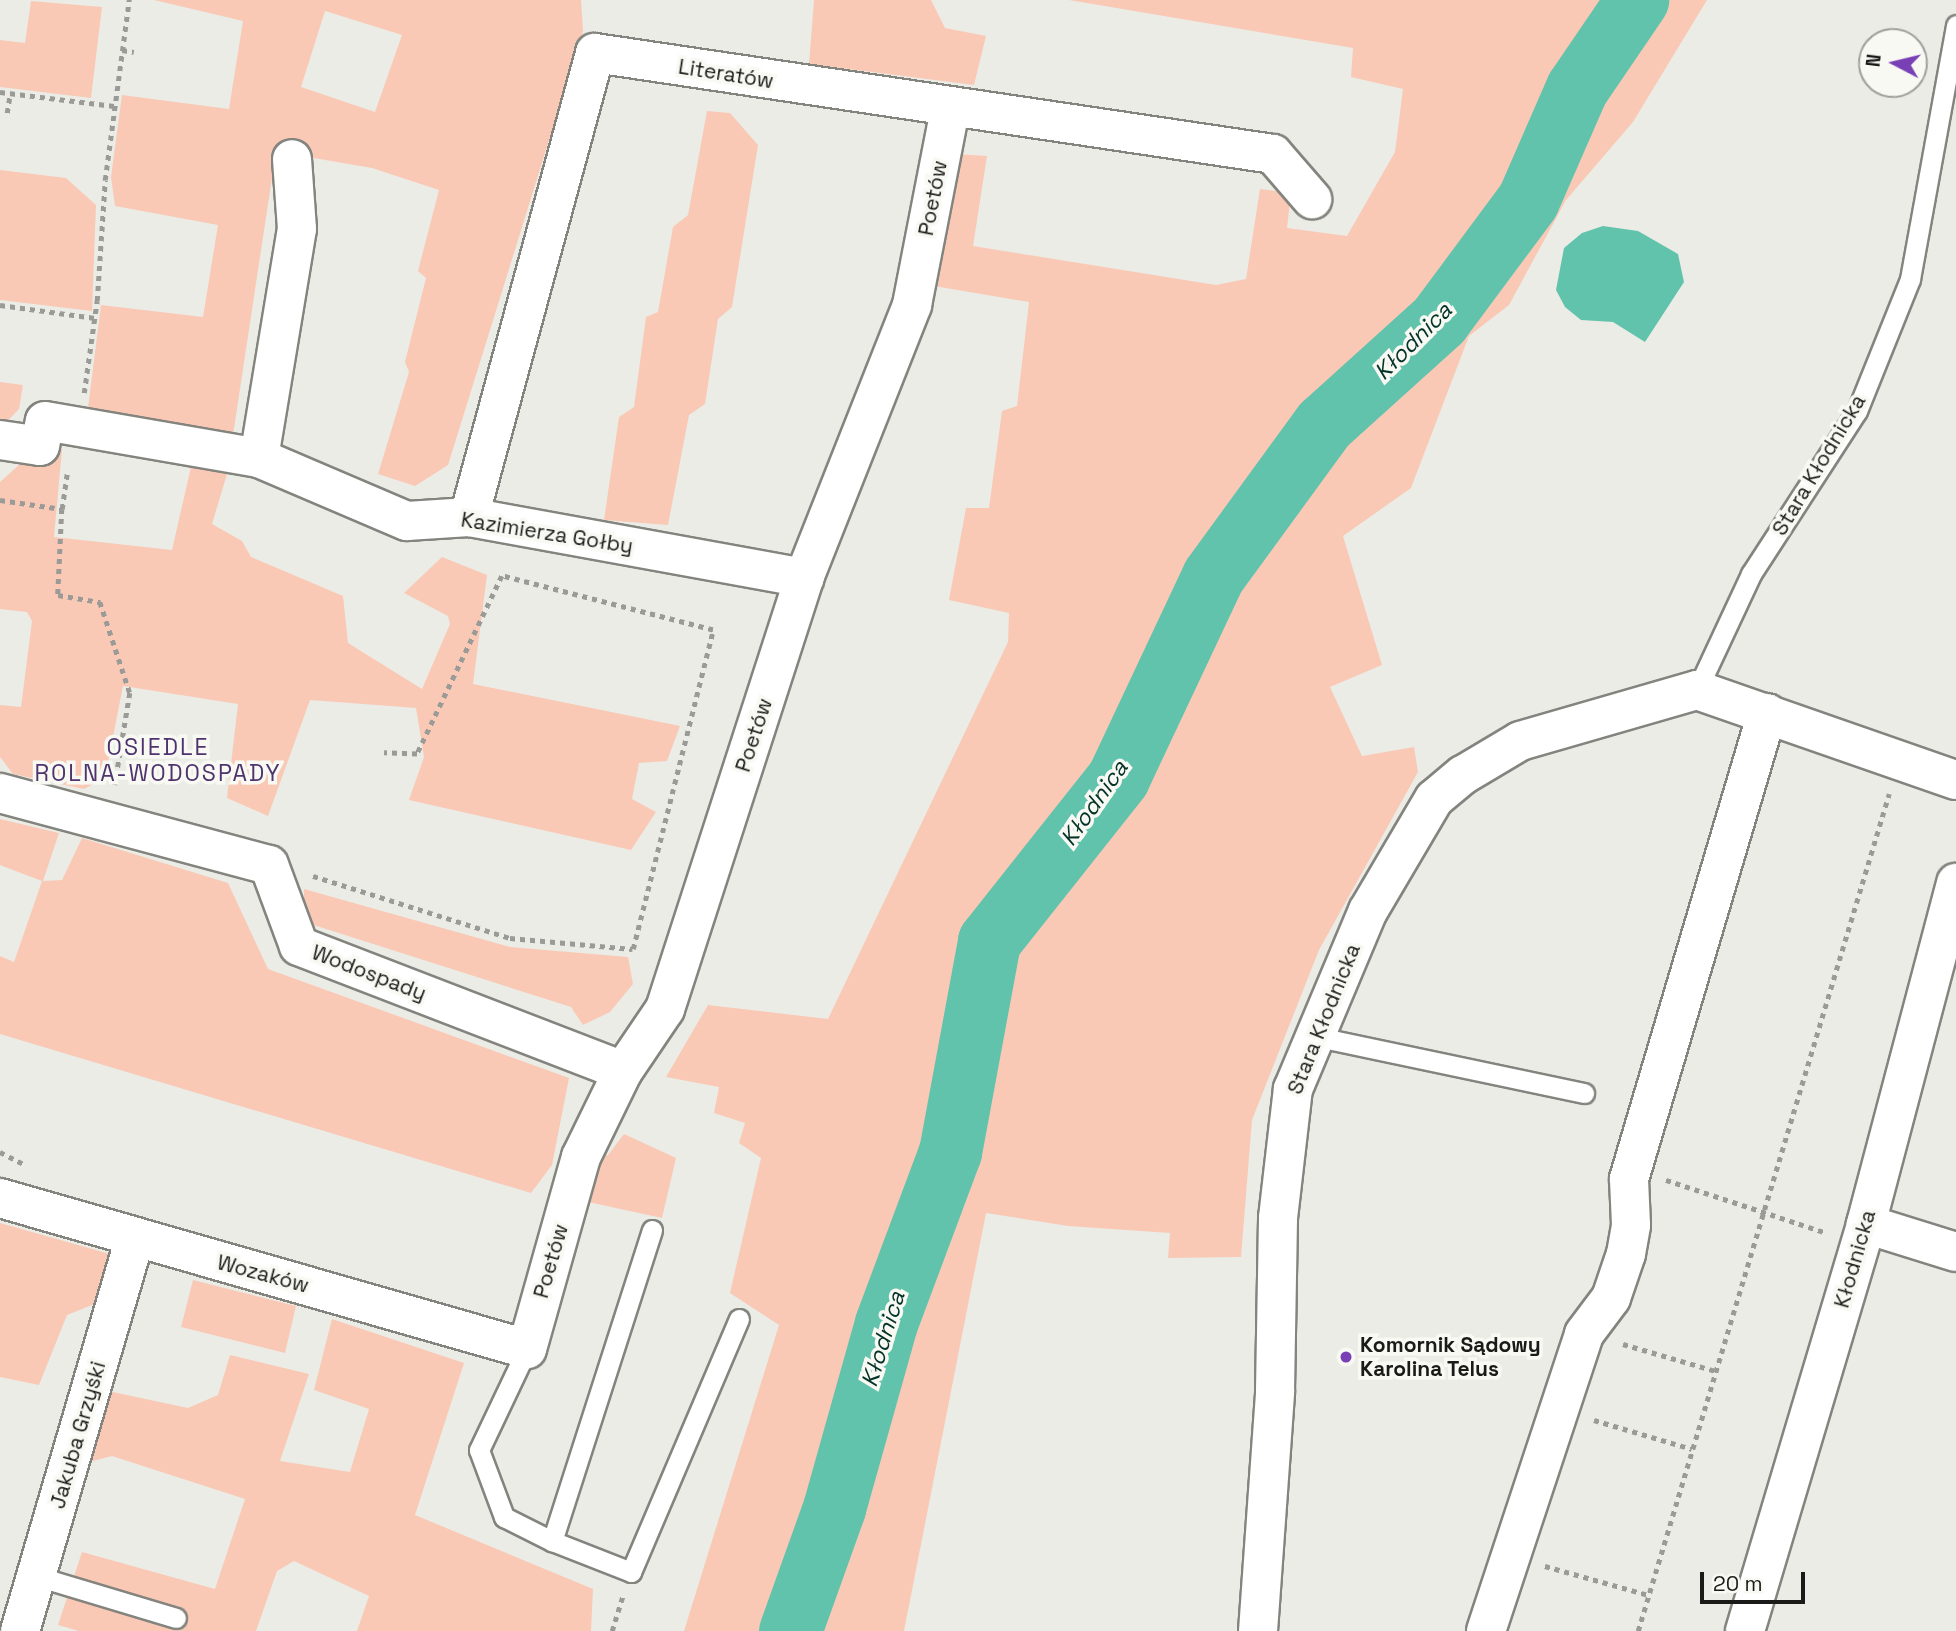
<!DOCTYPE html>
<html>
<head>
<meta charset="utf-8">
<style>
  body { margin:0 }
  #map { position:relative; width:1956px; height:1631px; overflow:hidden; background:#ebece6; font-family:"Space Grotesk",sans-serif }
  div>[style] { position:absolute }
  .green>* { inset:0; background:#f9c9b6 }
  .water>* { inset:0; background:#62c3ac }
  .river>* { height:63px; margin:-31.5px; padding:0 31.5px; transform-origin:31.5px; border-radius:31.5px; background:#62c3ac }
  .path>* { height:4.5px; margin-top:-2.25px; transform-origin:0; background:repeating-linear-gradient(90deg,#9a9a96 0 5px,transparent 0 10px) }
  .roads { filter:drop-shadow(2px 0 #84847f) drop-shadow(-2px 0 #84847f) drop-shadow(0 2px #84847f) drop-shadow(0 -2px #84847f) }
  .lane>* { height:19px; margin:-9.5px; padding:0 9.5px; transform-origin:9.5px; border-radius:9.5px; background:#fff }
  .street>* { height:38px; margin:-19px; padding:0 19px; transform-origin:19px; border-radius:19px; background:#fff }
  .secondary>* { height:38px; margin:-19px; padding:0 19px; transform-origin:19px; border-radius:19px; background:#fff }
  .dots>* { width:19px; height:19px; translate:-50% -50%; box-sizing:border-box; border:4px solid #f8f9f3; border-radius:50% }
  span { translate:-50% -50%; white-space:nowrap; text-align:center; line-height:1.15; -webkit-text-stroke:7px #f8f9f3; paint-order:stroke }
  .street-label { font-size:21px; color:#1a1a18 }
  .poi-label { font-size:21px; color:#1a1a18; font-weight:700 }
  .left { translate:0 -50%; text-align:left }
  .water-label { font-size:23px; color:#033229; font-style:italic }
  .neighbourhood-label { font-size:23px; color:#4e336e; letter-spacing:2px }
  .north { position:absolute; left:1858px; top:28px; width:70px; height:70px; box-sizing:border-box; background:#f8f9f3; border:2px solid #9fa09b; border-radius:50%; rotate:277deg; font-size:19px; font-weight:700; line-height:28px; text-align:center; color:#1a1a18 }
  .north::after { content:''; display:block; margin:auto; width:24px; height:32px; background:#793fb5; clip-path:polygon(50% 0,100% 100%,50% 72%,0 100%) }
  .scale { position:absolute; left:1700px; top:1572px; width:105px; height:32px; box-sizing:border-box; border:4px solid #1a1a18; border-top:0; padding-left:9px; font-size:21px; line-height:24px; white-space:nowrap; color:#1a1a18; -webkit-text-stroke:5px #f8f9f3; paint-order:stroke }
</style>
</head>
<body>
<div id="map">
  <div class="green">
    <div style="clip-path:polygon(evenodd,154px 0,581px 0,583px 31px,448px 465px,415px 486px,378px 474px,409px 372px,405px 362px,426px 278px,418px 271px,439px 190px,372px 168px,302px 156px,277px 145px,233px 435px,87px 416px,101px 305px,203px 317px,218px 225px,115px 206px,111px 177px,122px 95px,229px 109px,243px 21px,154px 0,325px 11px,402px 35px,375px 112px,301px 87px,325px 11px)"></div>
    <div style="clip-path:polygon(814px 0,931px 0,945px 28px,986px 36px,974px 85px,809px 64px)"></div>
    <div style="clip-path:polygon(1069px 0,1707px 0,1633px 122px,1566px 200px,1509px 305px,1469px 336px,1411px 488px,1343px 536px,1382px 665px,1330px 687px,1362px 756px,1414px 747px,1418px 772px,1319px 950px,1252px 1120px,1241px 1257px,1168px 1258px,1170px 1233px,1068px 1226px,986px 1213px,904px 1631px,684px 1631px,779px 1325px,730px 1293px,761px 1158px,739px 1143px,745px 1123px,714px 1113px,719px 1087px,666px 1077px,708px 1005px,828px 1019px,1008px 642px,1009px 613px,949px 600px,966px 508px,989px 508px,1002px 411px,1017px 406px,1029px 302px,934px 286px,955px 154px,987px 156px,973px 246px,1216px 285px,1246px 279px,1260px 189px,1291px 193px,1287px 228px,1347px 236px,1395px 152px,1403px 89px,1351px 77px,1353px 48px)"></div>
    <div style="clip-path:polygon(31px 1px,102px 7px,91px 98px,0 87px,0 40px,25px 43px)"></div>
    <div style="clip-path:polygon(707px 111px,730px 113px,758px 145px,732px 307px,718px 319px,705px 404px,689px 415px,668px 525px,604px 520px,619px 417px,634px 407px,646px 317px,658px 312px,673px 227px,688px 215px)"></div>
    <div style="clip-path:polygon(0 170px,66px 178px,96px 205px,92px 311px,0 300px)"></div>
    <div style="clip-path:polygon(0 382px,23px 385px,19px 409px,0 429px)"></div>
    <div style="clip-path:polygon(62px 449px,54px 537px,172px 550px,191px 467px,227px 474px,212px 524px,242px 541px,251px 557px,343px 596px,348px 643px,422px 689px,450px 624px,448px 616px,404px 593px,442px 557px,487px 575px,473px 684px,680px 726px,667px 761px,639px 763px,632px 799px,656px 812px,631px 850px,409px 800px,424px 757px,416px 708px,310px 700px,268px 816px,227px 798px,238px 704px,123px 686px,105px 778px,84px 789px,13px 774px,0 757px,0 705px,21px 707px,32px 621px,27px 612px,0 609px,0 482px,30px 455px)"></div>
    <div style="clip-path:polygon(0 819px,59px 833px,43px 881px,62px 880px,82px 838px,228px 883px,268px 969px,569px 1078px,552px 1165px,531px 1193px,0 1034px,0 956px,14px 962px,42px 881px,0 865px)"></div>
    <div style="clip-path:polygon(304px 889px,510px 947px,628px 957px,633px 984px,610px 1012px,583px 1025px,571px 1007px,304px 922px)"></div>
    <div style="clip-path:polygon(624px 1134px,676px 1158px,662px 1218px,579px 1200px,587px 1161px,608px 1155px)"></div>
    <div style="clip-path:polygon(0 1223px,117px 1256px,102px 1301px,67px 1315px,39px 1385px,0 1377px)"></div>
    <div style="clip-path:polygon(193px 1280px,296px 1306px,285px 1353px,181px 1327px)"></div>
    <div style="clip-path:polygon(332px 1319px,464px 1363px,415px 1515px,593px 1589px,591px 1631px,357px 1631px,369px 1596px,294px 1561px,277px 1571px,256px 1631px,79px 1631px,58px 1625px,82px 1552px,215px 1589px,245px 1499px,112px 1456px,89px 1462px,108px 1391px,188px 1408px,218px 1395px,230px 1355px,309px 1374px,280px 1461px,350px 1472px,369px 1409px,314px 1390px)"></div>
  </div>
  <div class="water">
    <div style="clip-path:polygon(1603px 226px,1638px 231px,1678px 254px,1684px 282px,1645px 342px,1613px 322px,1581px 320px,1565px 307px,1556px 290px,1564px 248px,1582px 233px)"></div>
  </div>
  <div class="river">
    <div style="left:790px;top:1631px;width:131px;rotate:-70.3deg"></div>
    <div style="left:834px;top:1508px;width:192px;rotate:-74.3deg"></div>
    <div style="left:886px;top:1323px;width:183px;rotate:-69.5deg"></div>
    <div style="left:950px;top:1152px;width:215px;rotate:-79.5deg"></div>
    <div style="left:989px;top:941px;width:208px;rotate:-51.6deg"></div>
    <div style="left:1118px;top:778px;width:223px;rotate:-64.8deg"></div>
    <div style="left:1213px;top:576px;width:188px;rotate:-53.9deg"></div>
    <div style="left:1324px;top:424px;width:155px;rotate:-42.1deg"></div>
    <div style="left:1439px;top:320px;width:149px;rotate:-53.4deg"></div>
    <div style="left:1528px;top:200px;width:122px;rotate:-66.4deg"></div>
    <div style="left:1577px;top:88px;width:107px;rotate:-55.7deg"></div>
  </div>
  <div class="path">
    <div style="left:122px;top:50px;width:12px;rotate:9deg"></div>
    <div style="left:0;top:92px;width:115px;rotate:7deg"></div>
    <div style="left:7px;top:113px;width:20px;rotate:-81deg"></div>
    <div style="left:0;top:305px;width:96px;rotate:7.8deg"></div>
    <div style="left:84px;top:393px;width:93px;rotate:-82deg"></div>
    <div style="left:97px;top:301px;width:121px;rotate:-86.2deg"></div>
    <div style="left:105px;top:180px;width:182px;rotate:-82.4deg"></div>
    <div style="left:0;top:500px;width:63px;rotate:8.3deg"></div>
    <div style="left:62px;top:509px;width:37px;rotate:-82deg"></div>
    <div style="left:62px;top:509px;width:86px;rotate:92.7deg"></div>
    <div style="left:58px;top:595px;width:43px;rotate:9.5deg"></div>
    <div style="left:100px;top:602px;width:96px;rotate:71.8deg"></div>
    <div style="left:130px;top:693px;width:93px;rotate:99.3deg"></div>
    <div style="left:313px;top:876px;width:207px;rotate:17.5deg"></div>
    <div style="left:510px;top:938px;width:123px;rotate:5.1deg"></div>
    <div style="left:633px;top:949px;width:329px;rotate:-75.9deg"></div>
    <div style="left:713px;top:630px;width:218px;rotate:-165.6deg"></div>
    <div style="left:502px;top:576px;width:197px;rotate:115.5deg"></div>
    <div style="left:417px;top:754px;width:33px;rotate:-178deg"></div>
    <div style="left:0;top:1152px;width:27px;rotate:27deg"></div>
    <div style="left:1666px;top:1180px;width:169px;rotate:18.2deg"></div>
    <div style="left:1623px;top:1344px;width:97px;rotate:16.2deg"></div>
    <div style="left:1594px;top:1420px;width:102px;rotate:16.5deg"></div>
    <div style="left:1545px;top:1566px;width:108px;rotate:15.6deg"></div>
    <div style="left:612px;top:1631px;width:38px;rotate:-73deg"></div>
    <div style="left:1638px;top:1631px;width:874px;rotate:-73.31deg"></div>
  </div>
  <div class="roads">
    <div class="lane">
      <div style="left:1697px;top:690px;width:128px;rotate:-65deg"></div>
      <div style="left:1751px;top:574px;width:194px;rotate:-57deg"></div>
      <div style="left:1857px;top:411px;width:142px;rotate:-68.1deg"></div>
      <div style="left:1910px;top:279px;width:258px;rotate:-79.7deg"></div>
      <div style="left:1313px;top:1036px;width:277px;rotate:11.9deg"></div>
      <div style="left:652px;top:1230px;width:327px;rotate:107.8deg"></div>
      <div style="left:552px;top:1541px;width:85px;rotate:21.4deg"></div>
      <div style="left:631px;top:1572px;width:275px;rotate:-66.9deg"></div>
      <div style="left:527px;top:1349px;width:112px;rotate:115.4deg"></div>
      <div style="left:479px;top:1450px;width:72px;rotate:69.5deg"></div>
      <div style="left:504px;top:1517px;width:54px;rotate:26.6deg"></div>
      <div style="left:36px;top:1576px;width:146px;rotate:16.7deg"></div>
    </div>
    <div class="street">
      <div style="left:0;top:440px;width:40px;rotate:8.5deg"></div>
      <div style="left:40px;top:446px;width:25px;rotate:-79deg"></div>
      <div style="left:45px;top:421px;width:217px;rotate:9.8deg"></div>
      <div style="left:259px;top:458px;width:232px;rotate:-80.6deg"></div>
      <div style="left:297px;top:229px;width:70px;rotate:-94.1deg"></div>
      <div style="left:259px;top:458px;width:161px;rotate:23.1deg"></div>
      <div style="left:407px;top:521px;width:62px;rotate:-3.7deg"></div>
      <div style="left:469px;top:517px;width:341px;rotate:10.3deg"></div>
      <div style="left:469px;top:517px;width:481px;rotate:-74.8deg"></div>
      <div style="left:595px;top:53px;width:685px;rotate:8.47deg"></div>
      <div style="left:1273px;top:154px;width:60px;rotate:49.1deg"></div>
      <div style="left:0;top:793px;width:278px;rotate:15deg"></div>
      <div style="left:269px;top:865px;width:86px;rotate:69.7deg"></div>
      <div style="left:299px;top:946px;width:347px;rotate:21.1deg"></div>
      <div style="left:0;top:1198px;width:548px;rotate:15.99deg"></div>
      <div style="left:527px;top:1349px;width:199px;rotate:-74.3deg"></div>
      <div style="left:581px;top:1157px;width:96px;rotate:-64deg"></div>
      <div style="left:623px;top:1071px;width:75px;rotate:-55.9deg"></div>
      <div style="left:665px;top:1009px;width:453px;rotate:-72.1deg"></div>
      <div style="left:804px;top:578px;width:294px;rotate:-68.4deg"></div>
      <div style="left:912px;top:305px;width:200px;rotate:-79deg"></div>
      <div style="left:1866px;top:1224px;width:94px;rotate:17.3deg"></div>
      <div style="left:20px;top:1631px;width:409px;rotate:-73.7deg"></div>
      <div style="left:1258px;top:1631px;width:241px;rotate:-85.9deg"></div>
      <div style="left:1275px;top:1391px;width:173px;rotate:-89deg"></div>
      <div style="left:1278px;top:1218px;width:130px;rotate:-83.4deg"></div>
      <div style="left:1293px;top:1089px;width:193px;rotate:-67.2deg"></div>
      <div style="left:1368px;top:911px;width:130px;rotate:-59.5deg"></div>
      <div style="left:1434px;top:799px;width:38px;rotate:-40deg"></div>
      <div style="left:1463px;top:775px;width:66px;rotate:-30.8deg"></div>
      <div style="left:1520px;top:741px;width:184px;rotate:-16.1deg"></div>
      <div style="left:1697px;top:690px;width:274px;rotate:19.2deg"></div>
      <div style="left:1486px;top:1631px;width:313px;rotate:-71.7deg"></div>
      <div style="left:1584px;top:1334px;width:45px;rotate:-53.1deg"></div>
      <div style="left:1611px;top:1298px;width:46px;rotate:-71.2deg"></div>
      <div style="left:1626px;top:1254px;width:29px;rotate:-80deg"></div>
      <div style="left:1631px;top:1225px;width:46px;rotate:-92.5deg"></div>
      <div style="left:1629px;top:1179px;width:486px;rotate:-73.5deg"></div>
    </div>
    <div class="secondary">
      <div style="left:1745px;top:1631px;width:425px;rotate:-73.4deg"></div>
      <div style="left:1866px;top:1224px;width:353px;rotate:-75.2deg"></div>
    </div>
  </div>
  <div class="dots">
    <div style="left:1346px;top:1357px;background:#793fb5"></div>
  </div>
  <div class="street-label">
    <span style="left:726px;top:74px;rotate:9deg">Literatów</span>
    <span style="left:933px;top:198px;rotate:-79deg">Poetów</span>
    <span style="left:1819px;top:465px;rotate:-59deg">Stara Kłodnicka</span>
    <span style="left:547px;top:533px;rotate:9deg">Kazimierza Gołby</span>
    <span style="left:754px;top:735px;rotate:-72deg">Poetów</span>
    <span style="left:369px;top:973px;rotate:21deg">Wodospady</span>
    <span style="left:1324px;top:1019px;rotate:-68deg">Stara Kłodnicka</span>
    <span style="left:1855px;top:1259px;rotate:-74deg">Kłodnicka</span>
    <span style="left:551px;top:1261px;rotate:-74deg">Poetów</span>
    <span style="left:263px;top:1274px;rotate:15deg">Wozaków</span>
    <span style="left:78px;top:1435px;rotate:-74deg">Jakuba Grzyśki</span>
  </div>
  <div class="poi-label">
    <span class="left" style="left:1360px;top:1357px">Komornik Sądowy<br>Karolina Telus</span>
  </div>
  <div class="water-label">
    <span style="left:1413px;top:341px;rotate:-45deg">Kłodnica</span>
    <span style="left:1094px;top:803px;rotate:-55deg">Kłodnica</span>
    <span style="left:883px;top:1339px;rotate:-73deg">Kłodnica</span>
  </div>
  <div class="neighbourhood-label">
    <span style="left:158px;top:760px">OSIEDLE<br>ROLNA-WODOSPADY</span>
  </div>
  <div class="north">N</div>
  <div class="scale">20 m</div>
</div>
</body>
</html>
